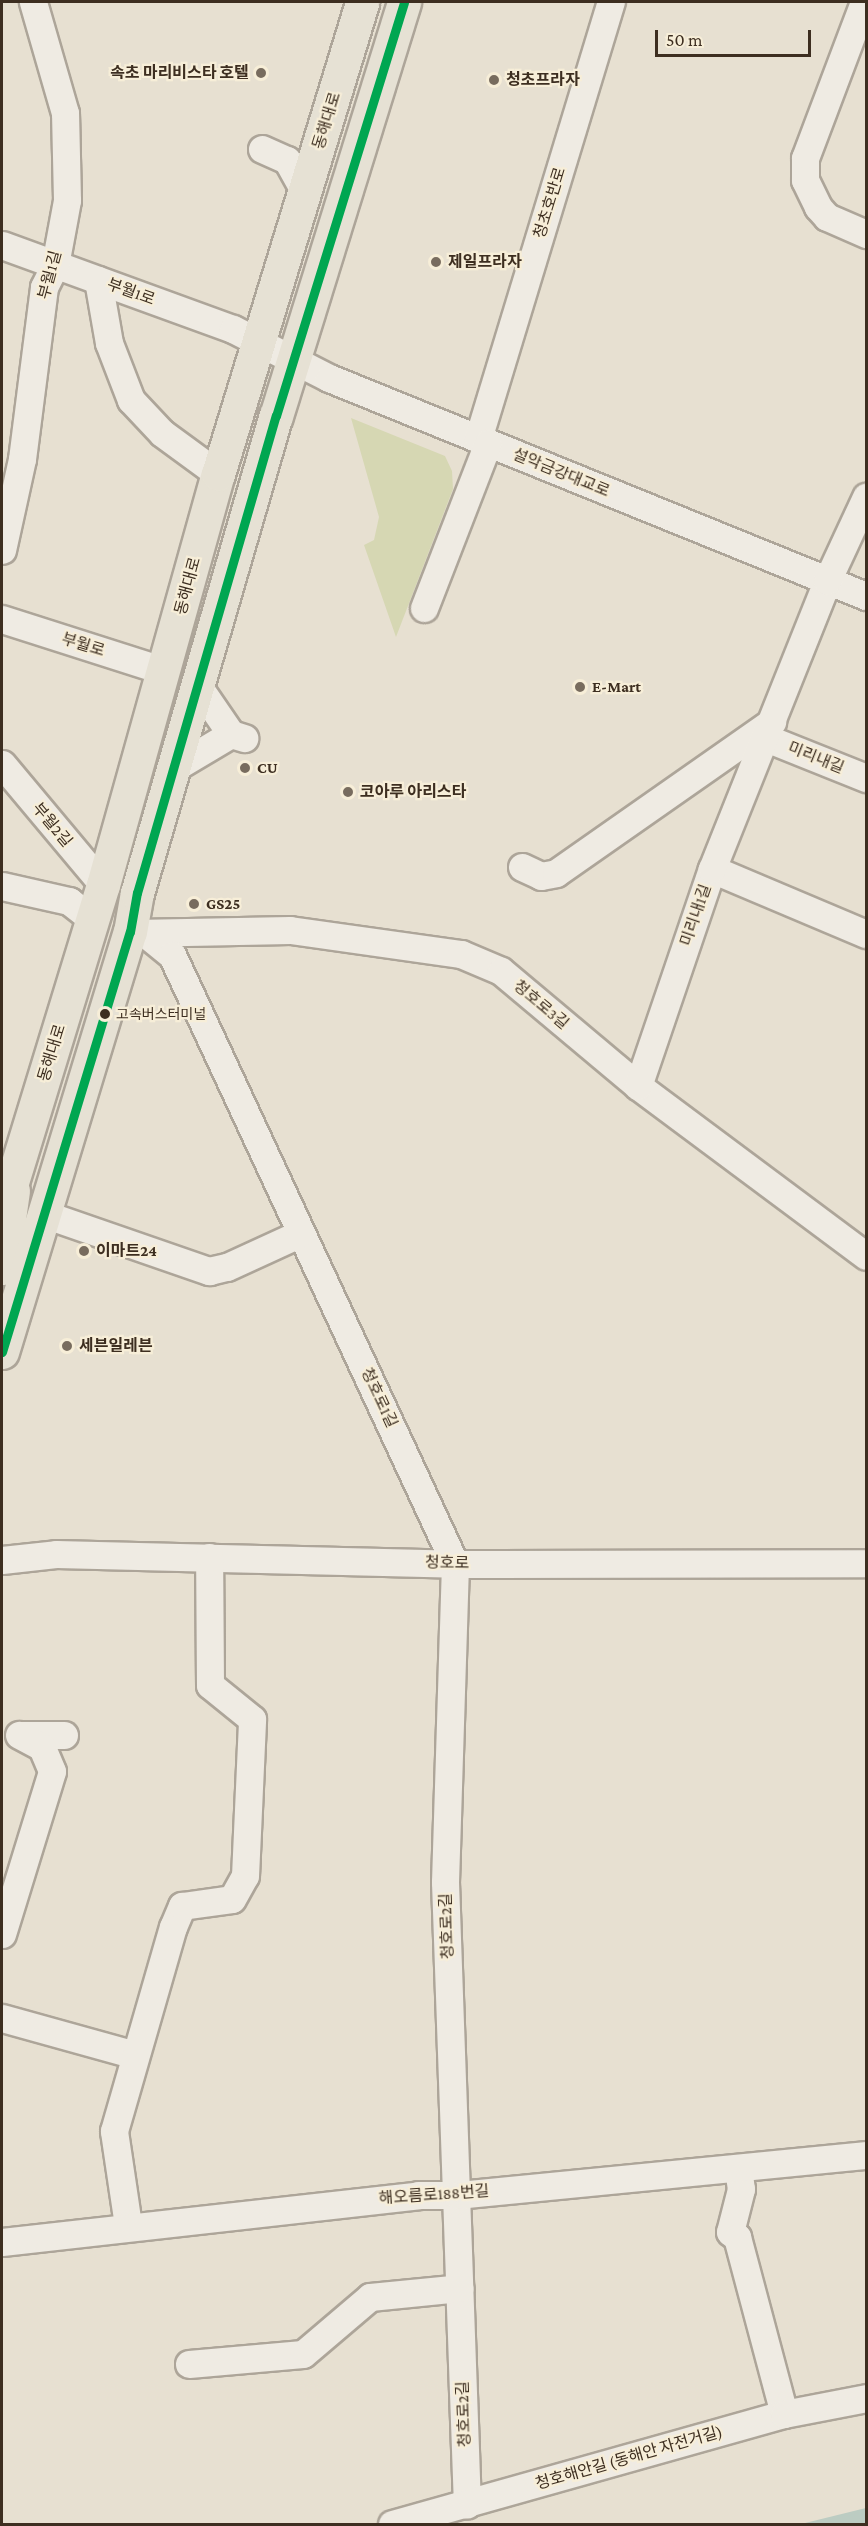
<!DOCTYPE html>
<html>
<head>
<meta charset="utf-8">
<style>
  body { margin:0 }
  #map { position:relative; width:868px; height:2526px; overflow:hidden; background:#e7e0d1; font-family:"Crimson Pro","Noto Sans KR",serif }
  div>[style] { position:absolute }
  .green>* { inset:0; background:#d6d7b3 }
  .water>* { inset:0; background:#bcccc2 }
  .roads { filter:drop-shadow(2px 0 #ada599) drop-shadow(-2px 0 #ada599) drop-shadow(0 2px #ada599) drop-shadow(0 -2px #ada599) }
  .minor>* { height:27px; margin:-13.5px; padding:0 13.5px; transform-origin:13.5px; border-radius:13.5px; background:#efebe3 }
  .major>* { height:33px; margin:-16.5px; padding:0 16.5px; transform-origin:16.5px; border-radius:16.5px; background:#e6e1d4 }
  .bus-1>* { height:9px; margin:-4.5px; padding:0 4.5px; transform-origin:4.5px; border-radius:4.5px; background:#00a651 }
  .dots>* { width:16px; height:16px; translate:-50% -50%; box-sizing:border-box; border:3px solid #f7eed8; border-radius:50% }
  span { translate:-50% -50%; white-space:nowrap; text-align:center; line-height:1.15; -webkit-text-stroke:4.5px #f7eed8; paint-order:stroke }
  .bus-label { font-size:14px; color:#3d2e20 }
  .left { translate:0 -50%; text-align:left }
  .poi-label { font-size:16px; color:#3d2e20; font-weight:700 }
  .right { translate:-100% -50%; text-align:right }
  .street-label { font-size:16px; color:#3d2e20 }
  .frame { position:absolute; inset:0; border:3px solid #3d2e20; pointer-events:none }
  .scale { position:absolute; left:655px; top:30px; width:156px; height:27px; box-sizing:border-box; border:3px solid #3d2e20; border-top:0; padding-left:8px; font-size:18px; line-height:21px; white-space:nowrap; color:#3d2e20; -webkit-text-stroke:4px #f7eed8; paint-order:stroke }
</style>
</head>
<body>
<div id="map">
  <div class="green">
    <div style="clip-path:polygon(351px 418px,445px 456px,452px 471px,453px 489px,396px 637px,364px 545px,374px 540px,379px 517px)"></div>
  </div>
  <div class="water">
    <div style="clip-path:polygon(866px 2508px,866px 2524px,801px 2524px)"></div>
  </div>
  <div class="roads">
    <div class="minor">
      <div style="left:864px;top:2px;width:167px;rotate:110.7deg"></div>
      <div style="left:805px;top:158px;width:22px;rotate:90deg"></div>
      <div style="left:805px;top:180px;width:30px;rotate:64deg"></div>
      <div style="left:818px;top:207px;width:13px;rotate:48deg"></div>
      <div style="left:827px;top:217px;width:43px;rotate:23.6deg"></div>
      <div style="left:262px;top:149px;width:27px;rotate:24deg"></div>
      <div style="left:287px;top:160px;width:38px;rotate:61deg"></div>
      <div style="left:2px;top:245px;width:246px;rotate:20deg"></div>
      <div style="left:233px;top:329px;width:108px;rotate:27deg"></div>
      <div style="left:329px;top:378px;width:580px;rotate:22.1deg"></div>
      <div style="left:98px;top:280px;width:64px;rotate:80.1deg"></div>
      <div style="left:109px;top:343px;width:61px;rotate:68.9deg"></div>
      <div style="left:131px;top:400px;width:45px;rotate:46.8deg"></div>
      <div style="left:162px;top:433px;width:69px;rotate:36.2deg"></div>
      <div style="left:478px;top:439px;width:457px;rotate:-73.1deg"></div>
      <div style="left:2px;top:550px;width:93px;rotate:-77.6deg"></div>
      <div style="left:22px;top:459px;width:173px;rotate:-82.7deg"></div>
      <div style="left:44px;top:287px;width:25px;rotate:-63deg"></div>
      <div style="left:55px;top:265px;width:66px;rotate:-79.5deg"></div>
      <div style="left:67px;top:200px;width:87px;rotate:-91.3deg"></div>
      <div style="left:65px;top:113px;width:116px;rotate:-106.1deg"></div>
      <div style="left:424px;top:608px;width:177px;rotate:-68.8deg"></div>
      <div style="left:2px;top:619px;width:171px;rotate:17.7deg"></div>
      <div style="left:198px;top:686px;width:58px;rotate:55.5deg"></div>
      <div style="left:231px;top:734px;width:14px;rotate:17deg"></div>
      <div style="left:766px;top:738px;width:108px;rotate:21.8deg"></div>
      <div style="left:2px;top:764px;width:158px;rotate:50.1deg"></div>
      <div style="left:174px;top:768px;width:66px;rotate:-30.8deg"></div>
      <div style="left:522px;top:867px;width:21px;rotate:25deg"></div>
      <div style="left:541px;top:876px;width:15px;rotate:-11deg"></div>
      <div style="left:556px;top:873px;width:264px;rotate:-35deg"></div>
      <div style="left:712px;top:869px;width:167px;rotate:22.9deg"></div>
      <div style="left:2px;top:886px;width:69px;rotate:12.6deg"></div>
      <div style="left:69px;top:901px;width:31px;rotate:38deg"></div>
      <div style="left:135px;top:933px;width:155px;rotate:-1.1deg"></div>
      <div style="left:290px;top:930px;width:173px;rotate:8deg"></div>
      <div style="left:461px;top:954px;width:43px;rotate:23deg"></div>
      <div style="left:501px;top:971px;width:179px;rotate:40deg"></div>
      <div style="left:638px;top:1086px;width:284px;rotate:36.7deg"></div>
      <div style="left:147px;top:935px;width:32px;rotate:39deg"></div>
      <div style="left:172px;top:955px;width:672px;rotate:65.08deg"></div>
      <div style="left:455px;top:1564px;width:318px;rotate:91.8deg"></div>
      <div style="left:445px;top:1882px;width:623px;rotate:87.98deg"></div>
      <div style="left:638px;top:1086px;width:229px;rotate:-71.2deg"></div>
      <div style="left:712px;top:869px;width:310px;rotate:-68.2deg"></div>
      <div style="left:827px;top:581px;width:93px;rotate:-65.1deg"></div>
      <div style="left:44px;top:1214px;width:175px;rotate:19.1deg"></div>
      <div style="left:209px;top:1271px;width:18px;rotate:-13deg"></div>
      <div style="left:227px;top:1267px;width:81px;rotate:-24.7deg"></div>
      <div style="left:2px;top:1560px;width:54px;rotate:-6.3deg"></div>
      <div style="left:56px;top:1554px;width:399px;rotate:1.4deg"></div>
      <div style="left:455px;top:1564px;width:411px;rotate:-0.1deg"></div>
      <div style="left:21px;top:1735px;width:43px"></div>
      <div style="left:2px;top:1934px;width:170px;rotate:-72.9deg"></div>
      <div style="left:52px;top:1771px;width:26px;rotate:-113deg"></div>
      <div style="left:42px;top:1747px;width:26px;rotate:-152deg"></div>
      <div style="left:2px;top:2018px;width:138px;rotate:15.5deg"></div>
      <div style="left:738px;top:2168px;width:21px;rotate:82deg"></div>
      <div style="left:741px;top:2189px;width:44px;rotate:104.3deg"></div>
      <div style="left:730px;top:2232px;width:9px;rotate:36deg"></div>
      <div style="left:737px;top:2237px;width:183px;rotate:75.1deg"></div>
      <div style="left:128px;top:2225px;width:95px;rotate:-98.5deg"></div>
      <div style="left:114px;top:2131px;width:212px;rotate:-73.9deg"></div>
      <div style="left:173px;top:1927px;width:23px;rotate:-67deg"></div>
      <div style="left:182px;top:1906px;width:50px;rotate:-8deg"></div>
      <div style="left:232px;top:1899px;width:26px;rotate:-61deg"></div>
      <div style="left:245px;top:1876px;width:157px;rotate:-87.4deg"></div>
      <div style="left:252px;top:1719px;width:54px;rotate:-141deg"></div>
      <div style="left:210px;top:1685px;width:128px;rotate:-90.4deg"></div>
      <div style="left:2px;top:2242px;width:419px;rotate:-6.4deg"></div>
      <div style="left:418px;top:2195px;width:39px"></div>
      <div style="left:457px;top:2195px;width:411px;rotate:-5.6deg"></div>
      <div style="left:189px;top:2364px;width:114px;rotate:-5deg"></div>
      <div style="left:303px;top:2354px;width:88px;rotate:-40.4deg"></div>
      <div style="left:370px;top:2297px;width:90px;rotate:-5.7deg"></div>
      <div style="left:392px;top:2524px;width:407px;rotate:-15.7deg"></div>
      <div style="left:784px;top:2414px;width:84px;rotate:-11deg"></div>
    </div>
    <div class="major">
      <div style="left:2px;top:1215px;width:345px;rotate:-73deg"></div>
      <div style="left:103px;top:885px;width:427px;rotate:-74.4deg"></div>
      <div style="left:218px;top:474px;width:493px;rotate:-73deg"></div>
      <div style="left:2px;top:1268px;width:78px;rotate:-81.9deg"></div>
      <div style="left:2px;top:1352px;width:439px;rotate:-73.1deg"></div>
      <div style="left:130px;top:932px;width:40px;rotate:-80deg"></div>
      <div style="left:137px;top:893px;width:497px;rotate:-73.8deg"></div>
      <div style="left:276px;top:416px;width:433px;rotate:-72.8deg"></div>
    </div>
  </div>
  <div class="bus-1">
    <div style="left:2px;top:1352px;width:439px;rotate:-73.1deg"></div>
    <div style="left:130px;top:932px;width:40px;rotate:-80deg"></div>
    <div style="left:137px;top:893px;width:497px;rotate:-73.8deg"></div>
    <div style="left:276px;top:416px;width:433px;rotate:-72.8deg"></div>
  </div>
  <div class="dots">
    <div style="left:261px;top:73px;background:#786c5e"></div>
    <div style="left:494px;top:80px;background:#786c5e"></div>
    <div style="left:436px;top:262px;background:#786c5e"></div>
    <div style="left:580px;top:687px;background:#786c5e"></div>
    <div style="left:245px;top:768px;background:#786c5e"></div>
    <div style="left:348px;top:792px;background:#786c5e"></div>
    <div style="left:194px;top:904px;background:#786c5e"></div>
    <div style="left:105px;top:1014px;background:#3d2e20"></div>
    <div style="left:84px;top:1251px;background:#786c5e"></div>
    <div style="left:67px;top:1346px;background:#786c5e"></div>
  </div>
  <div class="bus-label">
    <span class="left" style="left:116px;top:1014px">고속버스터미널</span>
  </div>
  <div class="poi-label">
    <span class="right" style="left:249px;top:73px">속초 마리비스타 호텔</span>
    <span class="left" style="left:506px;top:80px">청초프라자</span>
    <span class="left" style="left:448px;top:262px">제일프라자</span>
    <span class="left" style="left:592px;top:687px">E-Mart</span>
    <span class="left" style="left:257px;top:768px">CU</span>
    <span class="left" style="left:360px;top:792px">코아루 아리스타</span>
    <span class="left" style="left:206px;top:904px">GS25</span>
    <span class="left" style="left:96px;top:1251px">이마트24</span>
    <span class="left" style="left:79px;top:1346px">세븐일레븐</span>
  </div>
  <div class="street-label">
    <span style="left:327px;top:121px;rotate:-73deg">동해대로</span>
    <span style="left:550px;top:203px;rotate:-73deg">청초호반로</span>
    <span style="left:50px;top:275px;rotate:-75deg">부월1길</span>
    <span style="left:131px;top:292px;rotate:20deg">부월1로</span>
    <span style="left:561px;top:473px;rotate:22deg">설악금강대교로</span>
    <span style="left:188px;top:586px;rotate:-75deg">동해대로</span>
    <span style="left:83px;top:645px;rotate:17deg">부월로</span>
    <span style="left:816px;top:758px;rotate:22deg">미리내길</span>
    <span style="left:52px;top:825px;rotate:50deg">부월2길</span>
    <span style="left:696px;top:915px;rotate:-71deg">미리내1길</span>
    <span style="left:541px;top:1005px;rotate:40deg">청호로3길</span>
    <span style="left:52px;top:1053px;rotate:-73deg">동해대로</span>
    <span style="left:379px;top:1398px;rotate:65deg">청호로1길</span>
    <span style="left:447px;top:1563px;rotate:1deg">청호로</span>
    <span style="left:447px;top:1926px;rotate:-92deg">청호로2길</span>
    <span style="left:434px;top:2195px;rotate:-4deg">해오름로188번길</span>
    <span style="left:464px;top:2414px;rotate:-92deg">청호로2길</span>
    <span style="left:629px;top:2458px;rotate:-16deg">청호해안길 (동해안 자전거길)</span>
  </div>
  <div class="frame"></div>
  <div class="scale">50 m</div>
</div>
</body>
</html>
